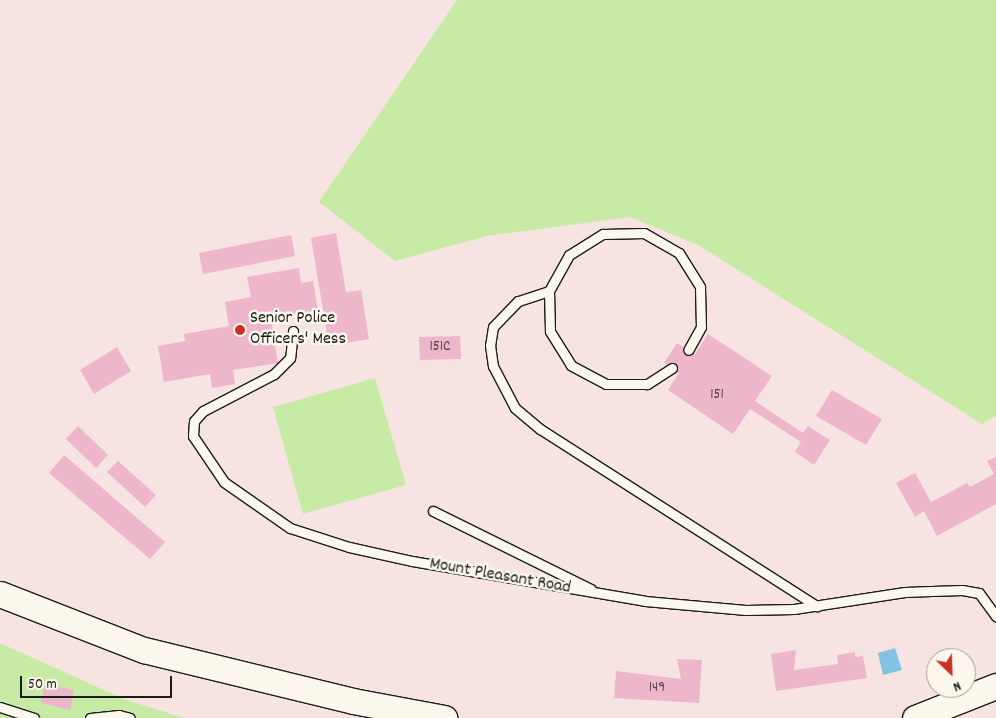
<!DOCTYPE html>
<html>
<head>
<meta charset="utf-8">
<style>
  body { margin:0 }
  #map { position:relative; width:996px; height:718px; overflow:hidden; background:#f7e4e2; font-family:Dekko,sans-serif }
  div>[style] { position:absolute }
  .green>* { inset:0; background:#c7eba5 }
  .water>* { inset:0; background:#83c2e3 }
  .building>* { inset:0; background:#eeb6ca }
  .roads { filter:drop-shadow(1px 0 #1c1c1c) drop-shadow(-1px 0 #1c1c1c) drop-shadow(0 1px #1c1c1c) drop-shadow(0 -1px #1c1c1c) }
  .lane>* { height:9px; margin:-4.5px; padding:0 4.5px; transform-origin:4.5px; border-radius:4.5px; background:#fbf7ec }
  .secondary>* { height:25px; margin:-12.5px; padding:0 12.5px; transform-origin:12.5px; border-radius:12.5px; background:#fbf7ec }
  .dots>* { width:14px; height:14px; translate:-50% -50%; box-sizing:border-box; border:2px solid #fbf7ec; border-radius:50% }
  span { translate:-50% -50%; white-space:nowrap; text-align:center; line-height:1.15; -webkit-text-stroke:5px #fbf7ec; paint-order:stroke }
  .number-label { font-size:15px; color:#504248 }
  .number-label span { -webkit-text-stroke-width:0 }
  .poi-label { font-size:18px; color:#1c1c1c }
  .left { translate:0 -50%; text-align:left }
  .street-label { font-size:18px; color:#1c1c1c }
  .north { position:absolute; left:926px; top:648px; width:50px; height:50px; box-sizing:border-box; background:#fbf7ec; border:1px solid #a29f99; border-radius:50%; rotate:156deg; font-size:14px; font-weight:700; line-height:20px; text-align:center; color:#1c1c1c }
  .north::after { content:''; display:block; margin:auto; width:18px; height:22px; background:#c8321e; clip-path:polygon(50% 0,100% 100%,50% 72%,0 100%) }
  .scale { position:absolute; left:20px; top:676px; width:152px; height:22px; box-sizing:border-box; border:2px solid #1c1c1c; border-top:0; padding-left:6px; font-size:15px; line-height:18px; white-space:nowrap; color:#1c1c1c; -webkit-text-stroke:4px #fbf7ec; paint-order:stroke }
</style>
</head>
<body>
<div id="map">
  <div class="green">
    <div style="clip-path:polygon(457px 0,996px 0,996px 416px,982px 424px,698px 245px,630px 217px,487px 236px,395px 261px,319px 202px)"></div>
    <div style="clip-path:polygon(375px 378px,406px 485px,303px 514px,273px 407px)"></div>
    <div style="clip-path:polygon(0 643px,124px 699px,184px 718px,0 718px)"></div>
  </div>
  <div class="water">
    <div style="clip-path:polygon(895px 648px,902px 670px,883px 675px,878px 653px)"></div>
  </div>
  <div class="building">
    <div style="clip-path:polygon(336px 233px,346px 292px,361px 290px,369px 339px,329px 346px,311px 238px)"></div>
    <div style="clip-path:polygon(291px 235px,295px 256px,203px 274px,199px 253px)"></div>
    <div style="clip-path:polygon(299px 268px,301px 283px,313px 281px,318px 311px,271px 320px,278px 363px,233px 370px,235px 384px,212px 388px,210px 374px,164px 382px,158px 346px,185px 341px,184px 334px,229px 326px,225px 302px,251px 297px,247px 277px)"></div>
    <div style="clip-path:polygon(708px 334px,772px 376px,755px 401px,803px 433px,808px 426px,830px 440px,814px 465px,795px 452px,801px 442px,750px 409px,733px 434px,668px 390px,679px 373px,664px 363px,677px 343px,695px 354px)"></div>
    <div style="clip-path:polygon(460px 336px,461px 359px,420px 360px,419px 337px)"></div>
    <div style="clip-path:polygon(117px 347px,131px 371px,94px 394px,80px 370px)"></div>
    <div style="clip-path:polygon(832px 390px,882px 419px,866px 445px,816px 416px)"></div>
    <div style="clip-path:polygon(78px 426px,108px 455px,96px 468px,66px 439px)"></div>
    <div style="clip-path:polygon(64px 455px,165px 542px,150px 559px,49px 473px)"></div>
    <div style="clip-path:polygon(996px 457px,996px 504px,937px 536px,924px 511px,915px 517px,896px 483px,915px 473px,931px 502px,967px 483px,970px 487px,994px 474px,987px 461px)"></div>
    <div style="clip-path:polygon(118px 461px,156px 495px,145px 507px,107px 472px)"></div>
    <div style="clip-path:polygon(796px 650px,794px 670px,838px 664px,837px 655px,855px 652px,855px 657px,863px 656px,867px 678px,776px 691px,771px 654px)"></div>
    <div style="clip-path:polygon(677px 659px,702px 660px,699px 703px,614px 698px,616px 671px,681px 679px)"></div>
    <div style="clip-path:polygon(45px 684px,74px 690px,70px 710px,41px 703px)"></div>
  </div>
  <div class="roads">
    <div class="lane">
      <div style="left:549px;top:291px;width:33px;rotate:162deg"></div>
      <div style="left:518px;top:301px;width:36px;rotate:134deg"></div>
      <div style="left:493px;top:327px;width:18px;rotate:99deg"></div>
      <div style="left:490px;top:345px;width:21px;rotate:82deg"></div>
      <div style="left:493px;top:366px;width:47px;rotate:62.4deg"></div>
      <div style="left:515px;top:408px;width:33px;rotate:40deg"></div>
      <div style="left:540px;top:429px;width:329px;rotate:32.6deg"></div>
      <div style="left:293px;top:331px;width:27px;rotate:96deg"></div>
      <div style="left:290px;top:358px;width:23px;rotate:135deg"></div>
      <div style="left:274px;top:374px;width:80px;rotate:152.5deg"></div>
      <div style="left:203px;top:411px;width:13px;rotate:132deg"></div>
      <div style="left:194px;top:421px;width:15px;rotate:94deg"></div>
      <div style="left:193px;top:436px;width:55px;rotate:56deg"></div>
      <div style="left:224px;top:482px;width:80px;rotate:34.9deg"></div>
      <div style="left:290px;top:528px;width:62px;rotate:17.9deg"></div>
      <div style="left:349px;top:547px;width:65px;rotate:12.5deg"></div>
      <div style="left:412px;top:561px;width:236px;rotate:9.7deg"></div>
      <div style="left:645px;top:601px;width:101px;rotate:5.1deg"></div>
      <div style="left:746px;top:610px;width:48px;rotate:-1.2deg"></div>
      <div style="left:794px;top:609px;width:112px;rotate:-8.7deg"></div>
      <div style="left:905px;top:592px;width:57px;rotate:-2deg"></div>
      <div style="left:962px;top:590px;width:17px;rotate:10deg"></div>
      <div style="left:979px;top:593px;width:29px;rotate:54deg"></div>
      <div style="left:672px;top:368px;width:30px;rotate:147deg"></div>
      <div style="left:647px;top:384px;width:41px;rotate:180deg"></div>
      <div style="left:606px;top:384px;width:40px;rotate:-152deg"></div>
      <div style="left:571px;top:365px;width:40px;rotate:-122deg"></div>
      <div style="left:550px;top:331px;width:40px;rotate:-91.4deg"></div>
      <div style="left:549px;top:291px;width:41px;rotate:-60.9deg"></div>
      <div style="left:569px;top:255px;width:40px;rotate:-32deg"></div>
      <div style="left:603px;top:234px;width:41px;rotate:-1.4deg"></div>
      <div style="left:644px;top:233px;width:40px;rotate:29.7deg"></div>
      <div style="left:679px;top:253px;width:40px;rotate:58deg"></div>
      <div style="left:700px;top:287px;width:40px;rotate:88.6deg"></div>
      <div style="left:701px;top:327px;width:26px;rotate:119deg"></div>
      <div style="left:433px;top:511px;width:176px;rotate:26.3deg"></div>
      <div style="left:0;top:707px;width:36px;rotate:18deg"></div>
      <div style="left:90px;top:718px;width:29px;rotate:-6deg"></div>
      <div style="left:119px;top:715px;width:11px;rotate:15deg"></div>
    </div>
    <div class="secondary">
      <div style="left:0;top:594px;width:155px;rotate:21.3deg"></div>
      <div style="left:144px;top:650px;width:215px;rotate:13.7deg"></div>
      <div style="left:353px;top:701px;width:93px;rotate:10.6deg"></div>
      <div style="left:915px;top:718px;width:87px;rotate:-21.6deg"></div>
    </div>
  </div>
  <div class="dots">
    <div style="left:240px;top:330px;background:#c8321e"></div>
  </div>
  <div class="number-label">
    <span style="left:440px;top:348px">151C</span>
    <span style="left:717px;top:396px">151</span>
    <span style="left:657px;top:689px">149</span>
  </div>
  <div class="poi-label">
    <span class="left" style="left:250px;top:330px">Senior Police<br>Officers' Mess</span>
  </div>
  <div class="street-label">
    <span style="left:500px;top:577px;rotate:10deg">Mount Pleasant Road</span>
  </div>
  <div class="north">N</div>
  <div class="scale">50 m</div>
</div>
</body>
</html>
